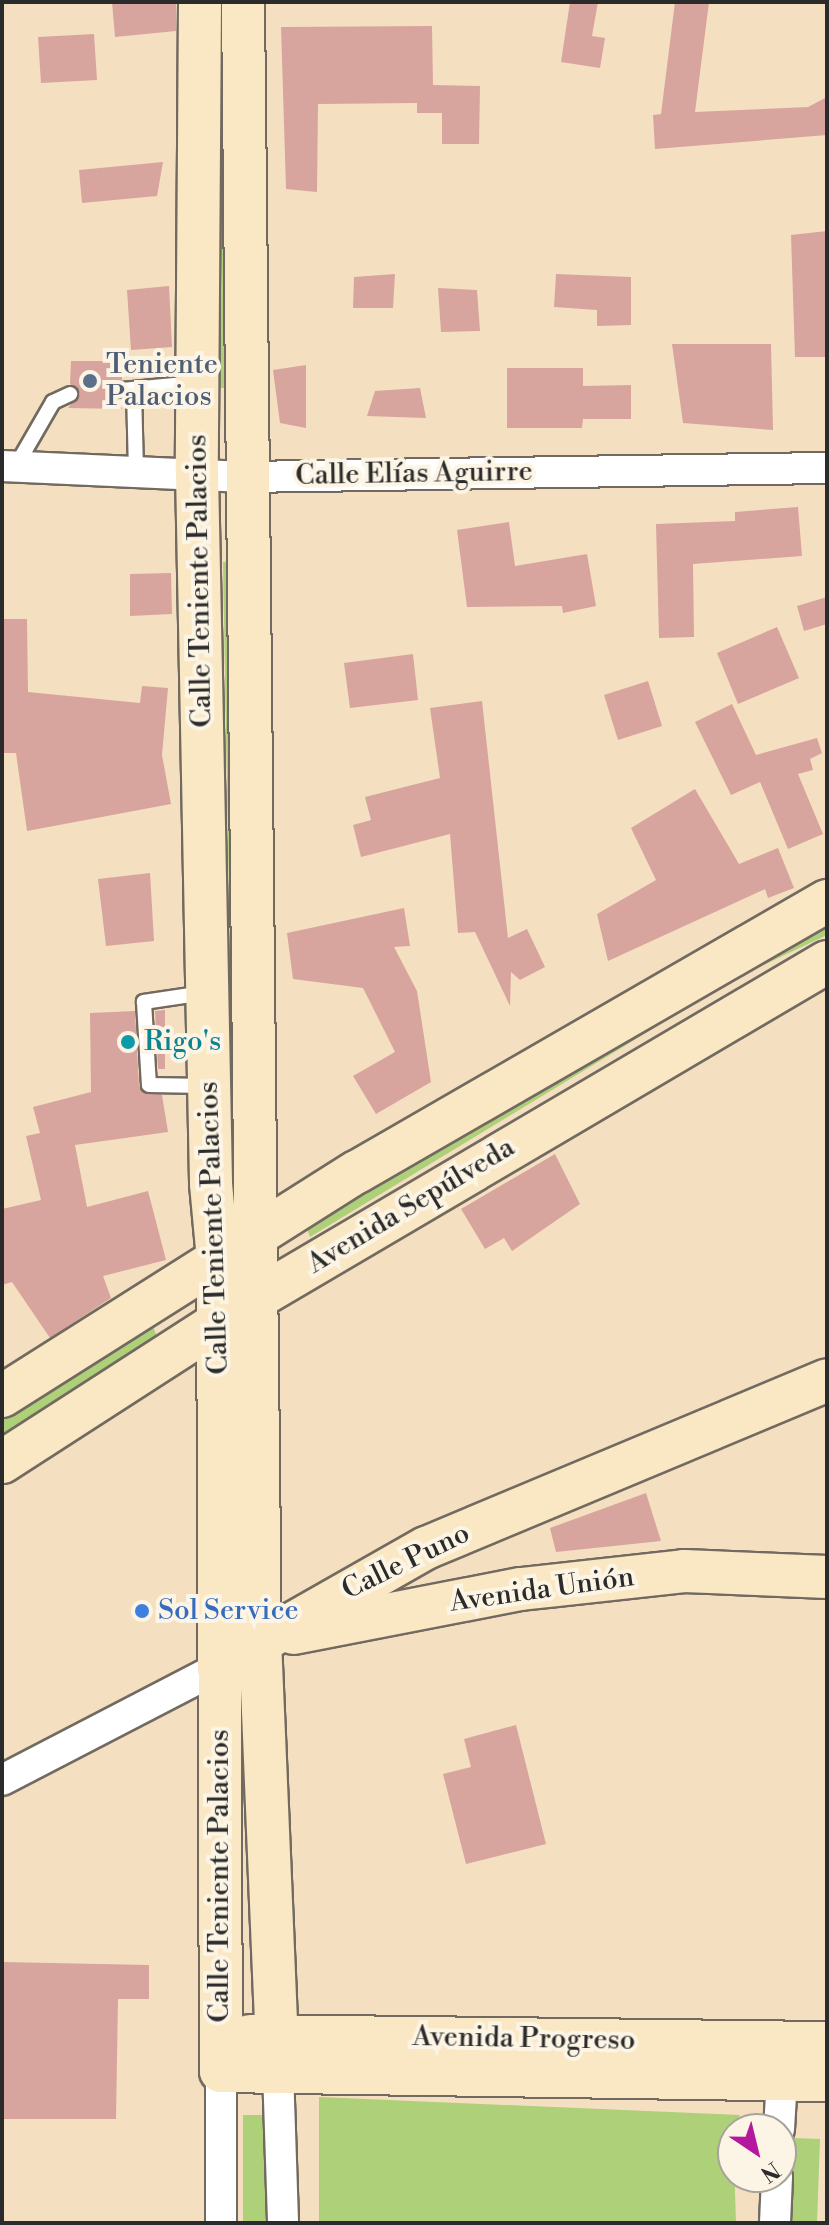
<!DOCTYPE html>
<html>
<head>
<meta charset="utf-8">
<style>
  body { margin:0 }
  #map { position:relative; width:829px; height:2225px; overflow:hidden; background:#f5dfc1; font-family:"Libre Bodoni",serif }
  div>[style] { position:absolute }
  .green>* { inset:0; background:#add079 }
  .building>* { inset:0; background:#d7a59d }
  .roads { filter:drop-shadow(2px 0 #726a60) drop-shadow(-2px 0 #726a60) drop-shadow(0 2px #726a60) drop-shadow(0 -2px #726a60) }
  .lane>* { height:14px; margin:-7px; padding:0 7px; transform-origin:7px; border-radius:7px; background:#fff }
  .street>* { height:30px; margin:-15px; padding:0 15px; transform-origin:15px; border-radius:15px; background:#fff }
  .secondary>* { height:42px; margin:-21px; padding:0 21px; transform-origin:21px; border-radius:21px; background:#fae7c3 }
  .dots>* { width:22px; height:22px; translate:-50% -50%; box-sizing:border-box; border:4px solid #fcf5e5; border-radius:50% }
  span { translate:-50% -50%; white-space:nowrap; text-align:center; line-height:1.15; -webkit-text-stroke:8px #fcf5e5; paint-order:stroke }
  .service-label { font-size:28px; color:#4e5e75 }
  .left { translate:0 -50%; text-align:left }
  .street-label { font-size:28px; color:#2b2b2b }
  .culture-label { font-size:28px; color:#0d838f }
  .shop-label { font-size:28px; color:#366cbe }
  .frame { position:absolute; inset:0; border:4px solid #2b2b2b; pointer-events:none }
  .north { position:absolute; left:717px; top:2113px; width:80px; height:80px; box-sizing:border-box; background:#fcf5e5; border:2px solid #a8a49b; border-radius:50%; rotate:145deg; font-size:22px; font-weight:700; line-height:32px; text-align:center; color:#2b2b2b }
  .north::after { content:''; display:block; margin:auto; width:28px; height:36px; background:#b5179e; clip-path:polygon(50% 0,100% 100%,50% 72%,0 100%) }
</style>
</head>
<body>
<div id="map">
  <div class="green">
    <div style="clip-path:polygon(221px 2px,231px 2px,228px 388px,220px 388px)"></div>
    <div style="clip-path:polygon(230px 561px,241px 1182px,234px 1183px,223px 562px)"></div>
    <div style="clip-path:polygon(827px 912px,827px 935px,738px 977px,310px 1237px,305px 1223px)"></div>
    <div style="clip-path:polygon(152px 1324px,158px 1339px,2px 1440px,2px 1418px)"></div>
    <div style="clip-path:polygon(319px 2097px,740px 2115px,733px 2129px,736px 2223px,319px 2223px)"></div>
    <div style="clip-path:polygon(243px 2115px,264px 2115px,270px 2223px,243px 2223px)"></div>
    <div style="clip-path:polygon(794px 2138px,820px 2139px,817px 2223px,792px 2223px)"></div>
  </div>
  <div class="building">
    <div style="clip-path:polygon(112px 2px,176px 2px,176px 31px,115px 37px)"></div>
    <div style="clip-path:polygon(570px 2px,598px 2px,592px 36px,605px 38px,600px 68px,561px 62px)"></div>
    <div style="clip-path:polygon(675px 2px,709px 2px,695px 112px,808px 107px,827px 97px,827px 135px,655px 149px,653px 115px,661px 114px)"></div>
    <div style="clip-path:polygon(432px 26px,433px 85px,480px 86px,479px 144px,442px 144px,442px 113px,417px 113px,417px 103px,318px 104px,317px 192px,286px 189px,281px 27px)"></div>
    <div style="clip-path:polygon(94px 34px,97px 80px,41px 83px,38px 37px)"></div>
    <div style="clip-path:polygon(163px 162px,157px 196px,82px 203px,79px 170px)"></div>
    <div style="clip-path:polygon(827px 231px,827px 357px,795px 357px,791px 235px)"></div>
    <div style="clip-path:polygon(395px 274px,393px 308px,353px 308px,354px 277px)"></div>
    <div style="clip-path:polygon(556px 274px,631px 277px,631px 325px,597px 326px,597px 310px,554px 307px)"></div>
    <div style="clip-path:polygon(169px 286px,172px 347px,131px 350px,127px 290px)"></div>
    <div style="clip-path:polygon(438px 288px,477px 290px,480px 331px,441px 332px)"></div>
    <div style="clip-path:polygon(672px 344px,771px 344px,773px 430px,683px 423px)"></div>
    <div style="clip-path:polygon(71px 361px,122px 361px,122px 380px,112px 390px,122px 409px,68px 408px,80px 394px,70px 384px)"></div>
    <div style="clip-path:polygon(306px 365px,306px 428px,280px 423px,273px 370px)"></div>
    <div style="clip-path:polygon(507px 368px,583px 368px,583px 386px,631px 385px,631px 419px,583px 419px,582px 428px,507px 428px)"></div>
    <div style="clip-path:polygon(420px 388px,426px 418px,367px 416px,375px 391px)"></div>
    <div style="clip-path:polygon(798px 507px,802px 556px,693px 564px,694px 637px,659px 638px,656px 524px,735px 521px,735px 512px)"></div>
    <div style="clip-path:polygon(509px 522px,515px 566px,587px 554px,596px 606px,563px 613px,562px 606px,467px 607px,457px 530px)"></div>
    <div style="clip-path:polygon(171px 573px,172px 614px,130px 616px,130px 574px)"></div>
    <div style="clip-path:polygon(827px 597px,827px 624px,804px 631px,797px 606px)"></div>
    <div style="clip-path:polygon(2px 619px,27px 619px,28px 692px,140px 703px,142px 686px,168px 688px,162px 755px,171px 804px,27px 831px,16px 753px,2px 753px)"></div>
    <div style="clip-path:polygon(777px 627px,799px 678px,738px 704px,717px 653px)"></div>
    <div style="clip-path:polygon(413px 654px,418px 700px,350px 708px,344px 663px)"></div>
    <div style="clip-path:polygon(648px 681px,662px 726px,618px 740px,604px 695px)"></div>
    <div style="clip-path:polygon(482px 701px,508px 938px,527px 929px,545px 967px,520px 980px,511px 972px,510px 1006px,475px 932px,458px 933px,450px 834px,361px 857px,353px 825px,371px 820px,365px 797px,440px 778px,430px 708px)"></div>
    <div style="clip-path:polygon(732px 704px,756px 755px,817px 738px,822px 753px,810px 759px,813px 770px,798px 774px,823px 834px,788px 849px,760px 782px,731px 795px,695px 722px)"></div>
    <div style="clip-path:polygon(695px 789px,739px 864px,778px 848px,794px 888px,768px 898px,765px 889px,608px 961px,597px 914px,656px 880px,631px 828px)"></div>
    <div style="clip-path:polygon(150px 873px,154px 941px,106px 946px,98px 879px)"></div>
    <div style="clip-path:polygon(404px 908px,410px 946px,394px 947px,417px 991px,431px 1082px,376px 1114px,353px 1076px,395px 1052px,363px 988px,293px 979px,287px 933px)"></div>
    <div style="clip-path:polygon(165px 1010px,165px 1069px,158px 1069px,155px 1011px)"></div>
    <div style="clip-path:polygon(135px 1011px,139px 1086px,162px 1095px,168px 1132px,75px 1145px,87px 1207px,148px 1191px,166px 1260px,103px 1276px,111px 1298px,50px 1338px,12px 1282px,2px 1285px,2px 1209px,41px 1200px,26px 1136px,40px 1133px,33px 1107px,91px 1092px,90px 1013px)"></div>
    <div style="clip-path:polygon(555px 1154px,580px 1204px,512px 1251px,504px 1238px,485px 1249px,461px 1209px)"></div>
    <div style="clip-path:polygon(646px 1493px,661px 1541px,556px 1552px,550px 1528px)"></div>
    <div style="clip-path:polygon(516px 1725px,546px 1844px,466px 1864px,443px 1774px,471px 1767px,464px 1739px)"></div>
    <div style="clip-path:polygon(2px 1962px,149px 1965px,149px 1999px,118px 1999px,116px 2119px,2px 2119px)"></div>
  </div>
  <div class="roads">
    <div class="lane">
      <div style="left:122px;top:390px;width:73px;rotate:-5.5deg"></div>
      <div style="left:134px;top:390px;width:80px;rotate:88.6deg"></div>
      <div style="left:16px;top:466px;width:74px;rotate:-60deg"></div>
      <div style="left:53px;top:402px;width:19px;rotate:-25deg"></div>
      <div style="left:204px;top:993px;width:61px;rotate:171.5deg"></div>
      <div style="left:144px;top:1002px;width:83px;rotate:86.6deg"></div>
      <div style="left:149px;top:1085px;width:57px;rotate:1deg"></div>
    </div>
    <div class="street">
      <div style="left:2px;top:466px;width:243px;rotate:2.6deg"></div>
      <div style="left:245px;top:477px;width:582px;rotate:-0.89deg"></div>
      <div style="left:2px;top:1780px;width:246px;rotate:-27.4deg"></div>
      <div style="left:278px;top:2070px;width:153px;rotate:88.1deg"></div>
      <div style="left:221px;top:2071px;width:152px;rotate:90deg"></div>
      <div style="left:779px;top:2129px;width:68px;rotate:-86.6deg"></div>
      <div style="left:775px;top:2223px;width:46px;rotate:-87.5deg"></div>
    </div>
    <div class="secondary">
      <div style="left:200px;top:2px;width:470px;rotate:90.4deg"></div>
      <div style="left:197px;top:472px;width:712px;rotate:88.87deg"></div>
      <div style="left:211px;top:1184px;width:76px;rotate:84.7deg"></div>
      <div style="left:218px;top:1260px;width:811px;rotate:89.79deg"></div>
      <div style="left:221px;top:2071px;width:606px;rotate:0.85deg"></div>
      <div style="left:243px;top:2px;width:1638px;rotate:89.41deg"></div>
      <div style="left:260px;top:1640px;width:430px;rotate:87.6deg"></div>
      <div style="left:2px;top:1396px;width:420px;rotate:-32.3deg"></div>
      <div style="left:357px;top:1172px;width:543px;rotate:-29.97deg"></div>
      <div style="left:2px;top:1462px;width:307px;rotate:-32.8deg"></div>
      <div style="left:260px;top:1296px;width:658px;rotate:-30.5deg"></div>
      <div style="left:294px;top:1633px;width:231px;rotate:-11deg"></div>
      <div style="left:521px;top:1589px;width:164px;rotate:-6.3deg"></div>
      <div style="left:684px;top:1571px;width:143px;rotate:2.4deg"></div>
      <div style="left:241px;top:1653px;width:213px;rotate:-29.6deg"></div>
      <div style="left:426px;top:1548px;width:435px;rotate:-22.7deg"></div>
      <div style="left:250px;top:2036px;width:577px;rotate:0.7deg"></div>
    </div>
  </div>
  <div class="dots">
    <div style="left:90px;top:381px;background:#5c6f8a"></div>
    <div style="left:128px;top:1042px;background:#0f9aa8"></div>
    <div style="left:142px;top:1611px;background:#3f7fe0"></div>
  </div>
  <div class="service-label">
    <span class="left" style="left:106px;top:381px">Teniente<br>Palacios</span>
  </div>
  <div class="street-label">
    <span style="left:414px;top:474px;rotate:-1deg">Calle Elías Aguirre</span>
    <span style="left:200px;top:581px;rotate:-91deg">Calle Teniente Palacios</span>
    <span style="left:411px;top:1206px;rotate:-31deg">Avenida Sepúlveda</span>
    <span style="left:214px;top:1228px;rotate:-92deg">Calle Teniente Palacios</span>
    <span style="left:406px;top:1562px;rotate:-26deg">Calle Puno</span>
    <span style="left:542px;top:1590px;rotate:-8deg">Avenida Unión</span>
    <span style="left:220px;top:1876px;rotate:-90deg">Calle Teniente Palacios</span>
    <span style="left:524px;top:2039px;rotate:1deg">Avenida Progreso</span>
  </div>
  <div class="culture-label">
    <span class="left" style="left:144px;top:1042px">Rigo's</span>
  </div>
  <div class="shop-label">
    <span class="left" style="left:158px;top:1611px">Sol Service</span>
  </div>
  <div class="frame"></div>
  <div class="north">N</div>
</div>
</body>
</html>
